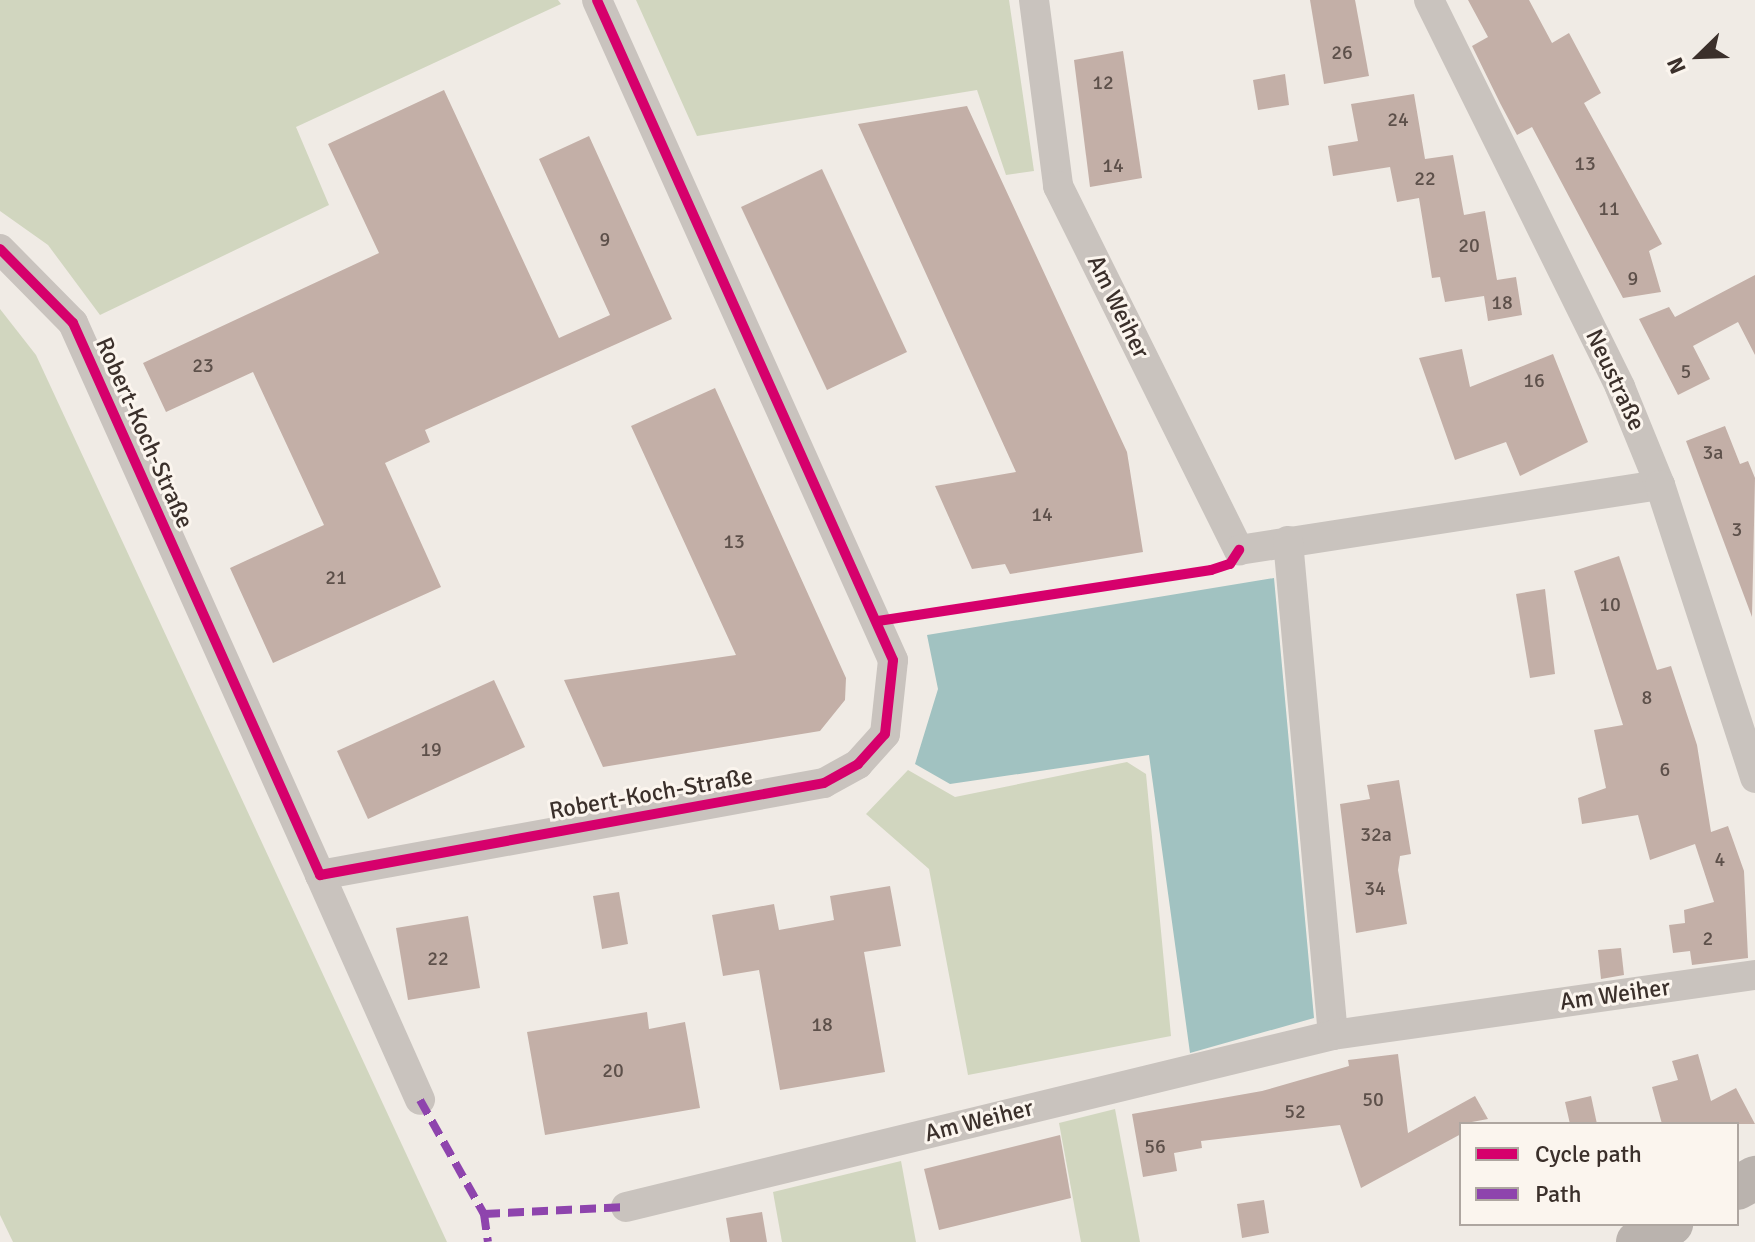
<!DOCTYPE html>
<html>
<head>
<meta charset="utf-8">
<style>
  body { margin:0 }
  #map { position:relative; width:1755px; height:1242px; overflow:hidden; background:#f0ebe5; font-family:Signika,sans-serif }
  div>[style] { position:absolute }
  .green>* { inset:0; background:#d1d6bf }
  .water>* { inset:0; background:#a1c2c1 }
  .building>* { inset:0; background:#c3afa7 }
  .minor>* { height:30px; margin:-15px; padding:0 15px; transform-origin:15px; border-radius:15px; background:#c9c3be }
  .secondary>* { height:44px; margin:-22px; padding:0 22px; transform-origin:22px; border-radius:22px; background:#bab3ae }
  .quiet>* { height:8px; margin-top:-4px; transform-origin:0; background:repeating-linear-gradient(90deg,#8e44ad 0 16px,transparent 0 24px) }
  .cycleway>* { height:10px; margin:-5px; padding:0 5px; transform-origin:5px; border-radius:5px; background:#d6006c }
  span { translate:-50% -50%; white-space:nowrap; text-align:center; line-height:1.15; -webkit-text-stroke:6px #fbf5ee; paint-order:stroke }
  .number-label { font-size:20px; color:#5d504a }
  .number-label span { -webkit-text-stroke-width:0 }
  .street-label { font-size:24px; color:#3b302b }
  .legend { position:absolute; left:1459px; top:1122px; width:280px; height:104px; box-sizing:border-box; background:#fbf5ee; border:2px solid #aea6a0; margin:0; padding:10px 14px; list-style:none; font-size:24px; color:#3b302b }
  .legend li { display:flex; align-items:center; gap:16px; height:40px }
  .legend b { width:40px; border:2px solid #aea6a0 }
  .north { position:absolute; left:1659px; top:16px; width:80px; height:80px; -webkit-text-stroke:6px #fbf5ee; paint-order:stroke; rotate:247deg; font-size:22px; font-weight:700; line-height:32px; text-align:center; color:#3b302b }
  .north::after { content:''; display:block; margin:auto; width:28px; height:36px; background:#3b302b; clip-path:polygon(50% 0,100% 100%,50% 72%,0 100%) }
</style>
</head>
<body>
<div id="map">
  <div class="green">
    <div style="clip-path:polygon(0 0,558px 0,561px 4px,296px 127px,329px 205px,100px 315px,48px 245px,0 211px)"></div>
    <div style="clip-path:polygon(636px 0,1009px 0,1034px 171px,1006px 175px,977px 90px,697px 136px)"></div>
    <div style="clip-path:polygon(0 309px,36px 355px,447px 1242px,13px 1242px,0 1215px)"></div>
    <div style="clip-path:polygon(1127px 762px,1146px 774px,1171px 1036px,968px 1075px,929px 869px,866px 814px,908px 770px,955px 797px)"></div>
    <div style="clip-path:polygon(1115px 1109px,1140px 1242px,1081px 1242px,1059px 1123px)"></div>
    <div style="clip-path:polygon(901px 1161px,916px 1242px,782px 1242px,773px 1192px)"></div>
  </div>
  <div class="water">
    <div style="clip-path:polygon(1274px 578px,1314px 1018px,1190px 1053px,1149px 755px,950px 784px,915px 764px,938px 689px,927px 635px)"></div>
  </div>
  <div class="building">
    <div style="clip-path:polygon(1310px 0,1355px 0,1369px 76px,1324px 84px)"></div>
    <div style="clip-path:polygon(1468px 0,1529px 0,1552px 43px,1569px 33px,1601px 93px,1584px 103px,1662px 244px,1649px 251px,1661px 292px,1623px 298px,1532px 127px,1517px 135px,1500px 103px,1472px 46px,1488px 37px)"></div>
    <div style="clip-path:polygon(1123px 51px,1142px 178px,1090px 187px,1074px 60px)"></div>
    <div style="clip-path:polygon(1285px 74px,1289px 105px,1258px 110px,1253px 80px)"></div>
    <div style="clip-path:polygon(444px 90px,559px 338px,610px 315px,539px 159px,589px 136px,672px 319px,425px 430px,430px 442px,385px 463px,441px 587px,273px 663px,230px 568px,324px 525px,253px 372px,166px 412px,143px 363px,379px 253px,328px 144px)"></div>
    <div style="clip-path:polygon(1414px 94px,1425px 159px,1453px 155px,1464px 215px,1485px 211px,1497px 280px,1516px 277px,1522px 315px,1488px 321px,1484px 296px,1445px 302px,1440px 277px,1432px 278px,1419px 198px,1397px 202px,1390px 167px,1333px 176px,1328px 146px,1358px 141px,1351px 104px)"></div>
    <div style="clip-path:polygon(967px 106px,1127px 452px,1143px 552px,1010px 574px,1005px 564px,972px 569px,935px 486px,1016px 472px,858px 124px)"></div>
    <div style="clip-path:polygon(822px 169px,907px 352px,827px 390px,741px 207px)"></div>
    <div style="clip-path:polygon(1755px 275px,1755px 355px,1738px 322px,1693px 346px,1710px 379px,1678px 395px,1639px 319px,1669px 307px,1675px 317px)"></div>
    <div style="clip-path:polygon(1462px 349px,1470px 387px,1553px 354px,1588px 442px,1520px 476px,1506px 442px,1455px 460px,1419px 358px)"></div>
    <div style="clip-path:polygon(715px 388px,846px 678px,845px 700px,820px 731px,603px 767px,564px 680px,736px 655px,631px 426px)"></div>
    <div style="clip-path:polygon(1725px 426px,1740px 464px,1748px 461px,1755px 478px,1752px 617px,1686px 441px)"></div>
    <div style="clip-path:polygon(1619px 556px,1657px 670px,1671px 666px,1697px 745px,1711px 832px,1728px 826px,1744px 871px,1748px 958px,1692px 965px,1690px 951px,1673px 953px,1669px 925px,1685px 923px,1684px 910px,1714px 902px,1695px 844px,1650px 860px,1638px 815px,1582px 824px,1578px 798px,1606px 788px,1594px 730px,1623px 725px,1574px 571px)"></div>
    <div style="clip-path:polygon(1545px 589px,1555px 674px,1530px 678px,1516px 594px)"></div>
    <div style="clip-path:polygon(494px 680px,525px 747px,368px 819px,337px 751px)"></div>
    <div style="clip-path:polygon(1399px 780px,1411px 854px,1400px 856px,1398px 870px,1407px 924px,1356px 933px,1340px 804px,1370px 799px,1367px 785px)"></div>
    <div style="clip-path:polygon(890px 886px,901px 946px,864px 952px,885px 1072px,780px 1090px,759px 970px,723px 976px,712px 915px,774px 904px,779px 930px,834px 920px,830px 896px)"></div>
    <div style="clip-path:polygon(619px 892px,628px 944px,602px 949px,593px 896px)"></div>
    <div style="clip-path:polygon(468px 916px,480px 988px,408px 1000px,396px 928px)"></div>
    <div style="clip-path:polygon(1621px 948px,1624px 975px,1601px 979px,1598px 950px)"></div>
    <div style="clip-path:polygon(647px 1012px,649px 1029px,685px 1022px,700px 1108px,545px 1135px,527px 1032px)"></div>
    <div style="clip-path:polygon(1398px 1054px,1408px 1133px,1475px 1096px,1488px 1119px,1461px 1124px,1461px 1134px,1361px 1188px,1340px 1125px,1201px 1141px,1202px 1148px,1174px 1153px,1177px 1171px,1143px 1177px,1132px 1114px,1262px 1091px,1349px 1066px,1348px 1060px)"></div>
    <div style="clip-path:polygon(1698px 1054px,1711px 1101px,1736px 1088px,1755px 1124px,1662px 1124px,1652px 1087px,1678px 1080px,1672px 1061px)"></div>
    <div style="clip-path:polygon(1591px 1096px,1597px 1124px,1570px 1124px,1565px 1102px)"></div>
    <div style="clip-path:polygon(1060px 1135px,1071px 1198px,939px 1230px,924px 1169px)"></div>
    <div style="clip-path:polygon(1264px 1200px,1269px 1233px,1242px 1238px,1237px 1204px)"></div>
    <div style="clip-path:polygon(762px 1212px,767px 1242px,730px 1242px,726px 1218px)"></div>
  </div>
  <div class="minor">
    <div style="left:1034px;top:0;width:188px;rotate:82.6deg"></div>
    <div style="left:1058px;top:186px;width:407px;rotate:63.6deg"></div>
    <div style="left:1239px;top:550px;width:426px;rotate:-8.8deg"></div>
    <div style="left:1429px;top:0;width:432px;rotate:63.7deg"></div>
    <div style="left:1620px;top:387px;width:106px;rotate:67.8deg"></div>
    <div style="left:1660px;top:485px;width:308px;rotate:72deg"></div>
    <div style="left:0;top:249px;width:104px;rotate:45.4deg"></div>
    <div style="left:73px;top:323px;width:605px;rotate:65.89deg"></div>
    <div style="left:320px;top:875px;width:512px;rotate:-10.34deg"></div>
    <div style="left:824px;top:783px;width:39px;rotate:-29deg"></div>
    <div style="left:858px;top:764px;width:40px;rotate:-48deg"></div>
    <div style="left:885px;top:734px;width:74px;rotate:-83.8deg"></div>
    <div style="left:893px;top:660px;width:723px;rotate:-114.16deg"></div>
    <div style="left:1288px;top:541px;width:496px;rotate:84.8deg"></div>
    <div style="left:320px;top:875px;width:246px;rotate:66deg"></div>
    <div style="left:626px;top:1207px;width:728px;rotate:-13.67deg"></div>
    <div style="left:1333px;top:1035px;width:426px;rotate:-8.1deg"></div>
  </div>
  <div class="secondary">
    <div style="left:1737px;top:1188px;width:21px;rotate:-29deg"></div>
    <div style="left:1638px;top:1242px;width:38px;rotate:-29deg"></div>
  </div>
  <div class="quiet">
    <div style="left:420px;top:1100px;width:131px;rotate:60.7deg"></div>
    <div style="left:484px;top:1214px;width:28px;rotate:82deg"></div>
    <div style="left:484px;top:1214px;width:142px;rotate:-2.8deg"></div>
  </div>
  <div class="cycleway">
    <div style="left:0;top:249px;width:104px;rotate:45.4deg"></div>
    <div style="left:73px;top:323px;width:605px;rotate:65.89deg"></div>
    <div style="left:320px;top:875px;width:512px;rotate:-10.34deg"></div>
    <div style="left:824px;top:783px;width:39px;rotate:-29deg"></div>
    <div style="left:858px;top:764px;width:40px;rotate:-48deg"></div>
    <div style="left:885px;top:734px;width:74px;rotate:-83.8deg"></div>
    <div style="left:893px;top:660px;width:723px;rotate:-114.16deg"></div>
    <div style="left:878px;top:621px;width:337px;rotate:-8.7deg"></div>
    <div style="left:1211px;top:570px;width:20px;rotate:-18deg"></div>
    <div style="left:1230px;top:564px;width:17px;rotate:-57deg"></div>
  </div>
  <div class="number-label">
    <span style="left:1342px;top:52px">26</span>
    <span style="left:1103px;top:82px">12</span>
    <span style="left:1398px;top:119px">24</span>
    <span style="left:1585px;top:163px">13</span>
    <span style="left:1113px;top:165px">14</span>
    <span style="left:1425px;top:178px">22</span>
    <span style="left:1609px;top:208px">11</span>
    <span style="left:605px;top:239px">9</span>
    <span style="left:1469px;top:245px">20</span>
    <span style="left:1633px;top:278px">9</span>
    <span style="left:1502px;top:302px">18</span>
    <span style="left:203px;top:365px">23</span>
    <span style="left:1686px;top:371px">5</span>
    <span style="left:1534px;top:380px">16</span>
    <span style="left:1713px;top:452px">3a</span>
    <span style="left:1042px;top:514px">14</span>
    <span style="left:1737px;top:529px">3</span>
    <span style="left:734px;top:541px">13</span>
    <span style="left:336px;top:577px">21</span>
    <span style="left:1610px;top:604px">10</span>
    <span style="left:1647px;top:697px">8</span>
    <span style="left:431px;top:749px">19</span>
    <span style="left:1665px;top:769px">6</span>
    <span style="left:1376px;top:834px">32a</span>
    <span style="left:1720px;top:859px">4</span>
    <span style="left:1375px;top:888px">34</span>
    <span style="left:1708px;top:938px">2</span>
    <span style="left:438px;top:958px">22</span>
    <span style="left:822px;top:1024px">18</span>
    <span style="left:613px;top:1070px">20</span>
    <span style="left:1373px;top:1099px">50</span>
    <span style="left:1295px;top:1111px">52</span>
    <span style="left:1155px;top:1146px">56</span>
  </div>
  <div class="street-label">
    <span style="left:1118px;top:307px;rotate:64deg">Am Weiher</span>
    <span style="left:1615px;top:380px;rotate:65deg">Neustraße</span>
    <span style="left:144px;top:433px;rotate:66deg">Robert-Koch-Straße</span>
    <span style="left:651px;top:794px;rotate:-10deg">Robert-Koch-Straße</span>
    <span style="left:1615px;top:995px;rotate:-8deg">Am Weiher</span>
    <span style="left:979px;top:1121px;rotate:-14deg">Am Weiher</span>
  </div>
  <ul class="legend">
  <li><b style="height:10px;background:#d6006c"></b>Cycle path</li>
  <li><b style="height:10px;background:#8e44ad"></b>Path</li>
  </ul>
  <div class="north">N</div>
</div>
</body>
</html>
